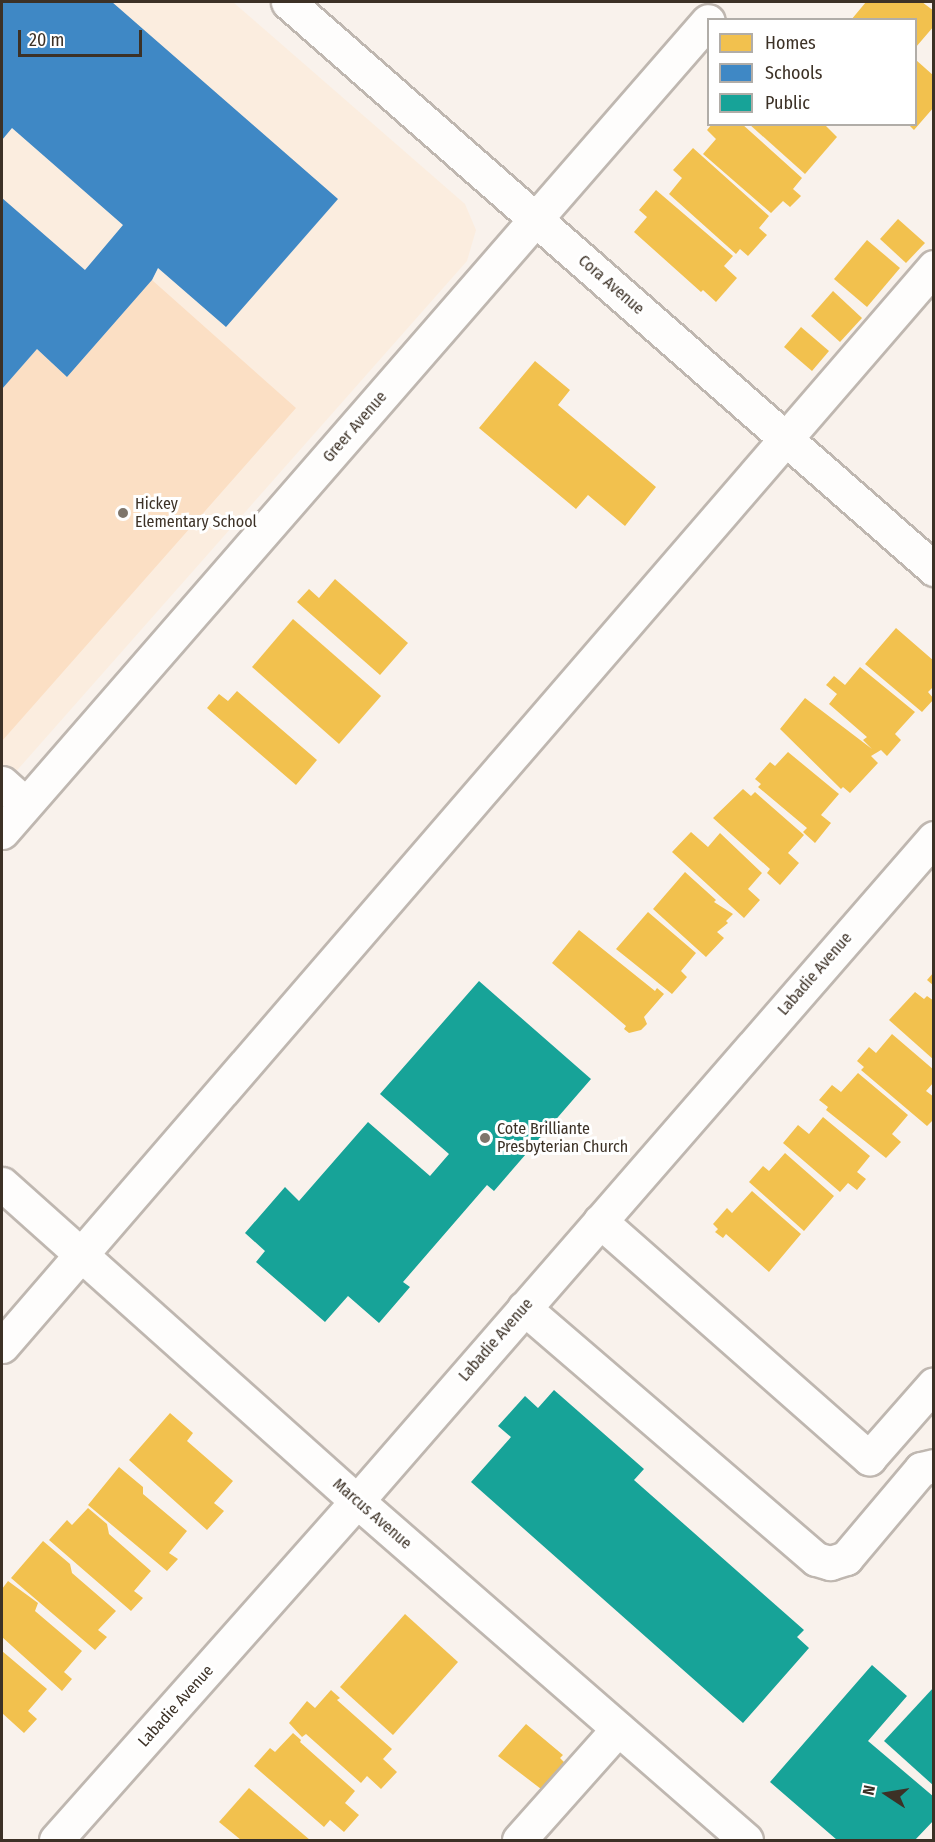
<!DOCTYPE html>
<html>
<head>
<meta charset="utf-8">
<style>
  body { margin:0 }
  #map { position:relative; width:935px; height:1842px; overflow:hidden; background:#f9f2ec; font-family:"Fira Sans Condensed",sans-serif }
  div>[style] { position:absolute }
  .built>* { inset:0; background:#fbeddf }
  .green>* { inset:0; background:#fbdfc4 }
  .homes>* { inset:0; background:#f2c14e }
  .schools>* { inset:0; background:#3f88c5 }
  .public>* { inset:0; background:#17a398 }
  .roads { filter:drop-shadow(2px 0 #bfb7b0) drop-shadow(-2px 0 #bfb7b0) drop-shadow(0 2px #bfb7b0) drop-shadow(0 -2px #bfb7b0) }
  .minor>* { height:33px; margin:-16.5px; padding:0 16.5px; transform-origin:16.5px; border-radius:16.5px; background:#fefdfc }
  .dots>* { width:16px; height:16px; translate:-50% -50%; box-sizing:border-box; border:3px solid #fff; border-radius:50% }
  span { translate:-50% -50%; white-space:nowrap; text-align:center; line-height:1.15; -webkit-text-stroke:6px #fff; paint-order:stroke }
  .street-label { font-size:16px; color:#3c3126 }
  .poi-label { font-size:16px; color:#3c3126 }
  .left { translate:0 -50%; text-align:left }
  .frame { position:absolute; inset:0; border:3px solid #3c3126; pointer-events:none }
  .legend { position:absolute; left:707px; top:18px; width:210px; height:108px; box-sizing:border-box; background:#fff; border:2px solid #b1ada8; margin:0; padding:8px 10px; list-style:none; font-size:18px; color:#3c3126 }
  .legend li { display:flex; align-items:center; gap:12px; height:30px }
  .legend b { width:30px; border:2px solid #b1ada8 }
  .north { position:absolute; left:857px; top:1764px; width:60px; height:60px; -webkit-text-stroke:4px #fff; paint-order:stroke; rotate:282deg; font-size:16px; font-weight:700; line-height:24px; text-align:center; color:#3c3126 }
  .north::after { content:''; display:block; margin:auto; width:21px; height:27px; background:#3c3126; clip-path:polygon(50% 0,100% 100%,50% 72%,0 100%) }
  .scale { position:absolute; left:18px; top:30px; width:124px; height:27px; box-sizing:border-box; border:3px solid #3c3126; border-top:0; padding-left:8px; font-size:18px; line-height:21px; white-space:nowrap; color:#3c3126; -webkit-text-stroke:4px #fff; paint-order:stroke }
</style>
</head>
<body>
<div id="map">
  <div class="built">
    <div style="clip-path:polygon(2px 2px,233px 2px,465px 204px,476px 230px,467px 261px,12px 776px,2px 766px)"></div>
  </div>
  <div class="green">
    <div style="clip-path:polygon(152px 280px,296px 408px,2px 741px,2px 389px,37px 349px,67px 377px)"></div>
  </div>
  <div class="homes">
    <div style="clip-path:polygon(866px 2px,922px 2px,934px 11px,934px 26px,916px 47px,916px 20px,851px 20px)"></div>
    <div style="clip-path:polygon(916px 60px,934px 76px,934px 107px,914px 130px,908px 124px,916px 124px)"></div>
    <div style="clip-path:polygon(712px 124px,742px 124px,802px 178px,793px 189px,801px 196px,790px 207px,783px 201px,771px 213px,703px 154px,716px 139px,707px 130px)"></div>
    <div style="clip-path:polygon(749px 124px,824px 124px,837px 137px,805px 174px)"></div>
    <div style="clip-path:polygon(693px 148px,769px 216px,759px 228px,767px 235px,748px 256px,740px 249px,736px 254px,669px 194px,682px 178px,673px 170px)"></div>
    <div style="clip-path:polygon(656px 190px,733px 256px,724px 266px,737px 278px,716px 302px,703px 290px,701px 292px,634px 232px,647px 217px,639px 210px)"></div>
    <div style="clip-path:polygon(898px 219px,925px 243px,906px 263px,880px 239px)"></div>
    <div style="clip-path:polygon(867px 240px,900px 268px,867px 307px,834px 279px)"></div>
    <div style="clip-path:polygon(833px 291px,862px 318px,840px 342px,811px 316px)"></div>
    <div style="clip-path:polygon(801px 327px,829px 351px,812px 371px,784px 347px)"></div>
    <div style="clip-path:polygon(535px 361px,570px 390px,558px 405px,656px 487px,625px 526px,588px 495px,576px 509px,479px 428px)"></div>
    <div style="clip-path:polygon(335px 579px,408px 643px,380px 675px,297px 602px,309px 589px,319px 598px)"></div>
    <div style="clip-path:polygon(293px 619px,381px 696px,339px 744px,252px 667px)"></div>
    <div style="clip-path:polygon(896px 628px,934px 661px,934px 686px,928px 692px,934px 699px,922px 712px,865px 664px)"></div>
    <div style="clip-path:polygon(860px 667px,915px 712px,895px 734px,901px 740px,887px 756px,881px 750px,871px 756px,878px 763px,850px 793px,843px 787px,841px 789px,780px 729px,805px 698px,872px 749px,863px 740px,867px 737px,829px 704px,837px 694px,826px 685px,834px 676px,845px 685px)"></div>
    <div style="clip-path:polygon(237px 691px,317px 760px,296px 785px,207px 708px,219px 694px,228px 701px)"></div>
    <div style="clip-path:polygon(788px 752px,839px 794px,821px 815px,831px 823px,815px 843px,803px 832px,807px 828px,758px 787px,761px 784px,755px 779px,770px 762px,775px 766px)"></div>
    <div style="clip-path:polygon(743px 789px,751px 796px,755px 792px,804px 835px,788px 853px,799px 863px,780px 885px,767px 873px,770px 869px,713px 818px)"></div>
    <div style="clip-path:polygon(691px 832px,708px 847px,720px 833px,762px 873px,748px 889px,760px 900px,744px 918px,672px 852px)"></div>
    <div style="clip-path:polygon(685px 872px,716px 900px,714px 902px,733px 914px,726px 921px,728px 923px,717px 932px,724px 938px,706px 957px,653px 909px)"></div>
    <div style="clip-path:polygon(648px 912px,696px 953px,681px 971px,687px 977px,672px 994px,616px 949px)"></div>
    <div style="clip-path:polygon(579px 930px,655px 991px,657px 988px,664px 994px,644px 1017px,647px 1024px,641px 1030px,629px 1033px,624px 1029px,626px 1026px,552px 963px)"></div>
    <div style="clip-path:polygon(934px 972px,934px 986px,927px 980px)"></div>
    <div style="clip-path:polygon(915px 992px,924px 999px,927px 996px,934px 1001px,934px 1060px,889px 1020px)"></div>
    <div style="clip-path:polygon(892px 1034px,934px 1070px,934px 1082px,926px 1091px,934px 1097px,934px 1119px,927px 1126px,861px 1070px,864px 1067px,857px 1061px,869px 1047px,876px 1053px)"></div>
    <div style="clip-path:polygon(858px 1073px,908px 1115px,892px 1134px,901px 1142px,886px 1158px,826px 1110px,828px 1107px,819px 1100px,832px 1085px,841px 1092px)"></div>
    <div style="clip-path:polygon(823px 1117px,870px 1156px,857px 1172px,866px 1179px,857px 1190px,848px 1183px,840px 1192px,783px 1143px,798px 1125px,809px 1134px)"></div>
    <div style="clip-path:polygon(785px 1153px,834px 1196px,804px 1231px,749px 1182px,763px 1166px,769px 1171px)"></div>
    <div style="clip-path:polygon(752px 1191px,801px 1234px,769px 1272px,726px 1234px,723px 1238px,715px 1232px,718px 1229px,713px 1224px,727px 1208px,732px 1213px)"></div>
    <div style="clip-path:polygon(170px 1413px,193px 1433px,187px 1441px,233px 1481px,214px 1503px,224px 1511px,207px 1530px,129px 1460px)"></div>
    <div style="clip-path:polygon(119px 1467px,143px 1487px,143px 1494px,187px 1531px,169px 1553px,178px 1559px,167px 1571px,88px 1505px)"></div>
    <div style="clip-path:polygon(88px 1508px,107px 1524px,109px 1534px,151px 1571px,134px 1591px,143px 1598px,131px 1611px,49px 1540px,67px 1520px,72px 1525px)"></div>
    <div style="clip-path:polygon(43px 1541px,70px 1564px,72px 1573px,116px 1611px,98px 1630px,107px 1637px,95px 1650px,11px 1578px)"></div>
    <div style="clip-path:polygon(8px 1581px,38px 1603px,35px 1611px,82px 1651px,64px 1672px,72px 1679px,62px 1691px,2px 1637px,2px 1589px)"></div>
    <div style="clip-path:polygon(405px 1614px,458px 1662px,393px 1735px,340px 1687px)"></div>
    <div style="clip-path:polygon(2px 1651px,47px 1689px,28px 1711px,37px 1719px,24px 1733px,2px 1713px)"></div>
    <div style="clip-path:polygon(331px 1690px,340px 1698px,337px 1700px,392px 1749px,383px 1759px,397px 1772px,381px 1789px,367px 1776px,361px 1783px,306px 1734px,302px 1737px,289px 1723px,307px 1701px,315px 1708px)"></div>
    <div style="clip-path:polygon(526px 1724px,563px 1755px,560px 1758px,565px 1763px,541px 1789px,498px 1756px)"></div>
    <div style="clip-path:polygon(293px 1733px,301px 1740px,300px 1742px,355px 1791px,345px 1803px,359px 1815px,344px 1832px,330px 1820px,324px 1827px,254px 1766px,270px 1748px,275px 1752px)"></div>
    <div style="clip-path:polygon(249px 1788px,310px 1840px,241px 1840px,219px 1822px)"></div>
  </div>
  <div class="schools">
    <div style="clip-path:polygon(2px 2px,112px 2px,338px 199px,226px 327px,158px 268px,152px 280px,67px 377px,37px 349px,2px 389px,2px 198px,85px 270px,123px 225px,12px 128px,2px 140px)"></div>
  </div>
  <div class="public">
    <div style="clip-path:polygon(479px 981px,591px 1079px,494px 1191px,487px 1185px,403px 1282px,410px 1287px,379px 1323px,348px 1296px,325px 1322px,256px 1262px,265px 1251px,245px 1233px,285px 1187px,299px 1201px,368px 1122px,430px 1176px,449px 1154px,380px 1094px)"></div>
    <div style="clip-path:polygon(554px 1390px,644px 1469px,634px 1480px,804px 1630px,797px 1637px,809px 1648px,743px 1723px,471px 1482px,511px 1437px,498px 1426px,525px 1396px,538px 1408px)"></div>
    <div style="clip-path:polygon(872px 1665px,907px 1696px,868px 1741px,934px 1797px,934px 1820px,915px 1840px,837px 1840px,770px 1782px)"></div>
    <div style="clip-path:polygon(934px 1687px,934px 1786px,884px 1741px)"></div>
  </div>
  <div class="roads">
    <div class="minor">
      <div style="left:288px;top:2px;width:860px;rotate:41.27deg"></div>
      <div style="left:2px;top:783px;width:31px;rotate:42deg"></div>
      <div style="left:2px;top:832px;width:1075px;rotate:-48.96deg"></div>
      <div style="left:2px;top:1184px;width:476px;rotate:41.8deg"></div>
      <div style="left:357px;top:1501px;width:516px;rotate:41.07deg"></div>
      <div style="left:600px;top:1221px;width:359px;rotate:41.4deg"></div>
      <div style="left:869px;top:1458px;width:98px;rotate:-48.7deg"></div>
      <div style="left:524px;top:1308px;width:385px;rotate:40.7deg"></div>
      <div style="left:816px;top:1559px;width:15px;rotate:16deg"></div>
      <div style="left:830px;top:1563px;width:17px;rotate:-17deg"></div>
      <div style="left:846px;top:1558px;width:116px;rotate:-49.9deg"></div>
      <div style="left:921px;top:1469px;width:13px;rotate:-13deg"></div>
      <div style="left:2px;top:1346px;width:1426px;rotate:-49.18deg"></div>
      <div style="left:56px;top:1840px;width:453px;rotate:-48.4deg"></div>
      <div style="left:357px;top:1501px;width:879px;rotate:-48.97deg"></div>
      <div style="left:519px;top:1840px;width:149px;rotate:-48.3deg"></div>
    </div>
  </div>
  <div class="dots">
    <div style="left:123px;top:513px;background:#7e756b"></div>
    <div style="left:485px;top:1138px;background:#7e756b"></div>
  </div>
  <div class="street-label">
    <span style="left:611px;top:285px;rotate:41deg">Cora Avenue</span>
    <span style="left:355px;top:427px;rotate:-49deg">Greer Avenue</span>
    <span style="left:815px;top:974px;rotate:-49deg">Labadie Avenue</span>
    <span style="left:496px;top:1340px;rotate:-49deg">Labadie Avenue</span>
    <span style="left:372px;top:1514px;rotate:41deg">Marcus Avenue</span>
    <span style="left:176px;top:1706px;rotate:-48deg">Labadie Avenue</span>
  </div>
  <div class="poi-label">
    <span class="left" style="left:135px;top:513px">Hickey<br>Elementary School</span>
    <span class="left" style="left:497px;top:1138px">Cote Brilliante<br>Presbyterian Church</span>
  </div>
  <div class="frame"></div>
  <ul class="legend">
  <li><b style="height:16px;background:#f2c14e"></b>Homes</li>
  <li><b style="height:16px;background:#3f88c5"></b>Schools</li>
  <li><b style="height:16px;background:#17a398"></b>Public</li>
  </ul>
  <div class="north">N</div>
  <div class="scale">20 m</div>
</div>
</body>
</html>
